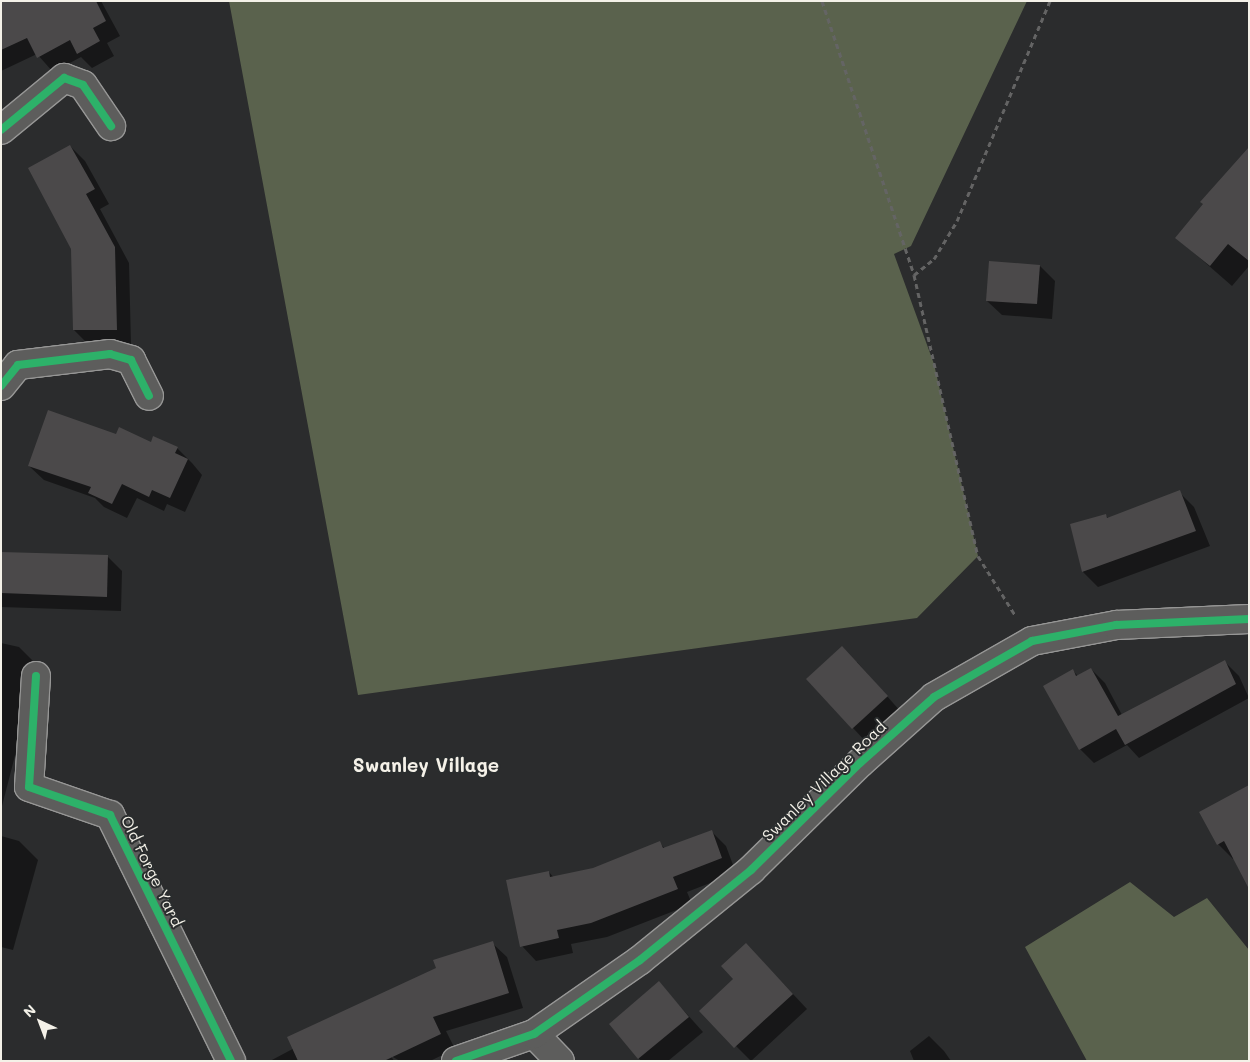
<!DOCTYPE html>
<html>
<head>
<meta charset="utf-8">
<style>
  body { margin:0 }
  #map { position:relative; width:1250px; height:1062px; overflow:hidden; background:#2b2c2d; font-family:Mali,sans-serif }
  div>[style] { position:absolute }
  .green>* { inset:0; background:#5a624d }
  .shadow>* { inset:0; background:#0007 }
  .building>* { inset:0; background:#4b494a }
  .path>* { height:3px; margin-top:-1.5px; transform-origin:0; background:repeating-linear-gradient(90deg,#646464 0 5px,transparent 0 9px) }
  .roads { filter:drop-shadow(1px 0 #979796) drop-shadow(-1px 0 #979796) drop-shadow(0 1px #979796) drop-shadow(0 -1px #979796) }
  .minor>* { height:28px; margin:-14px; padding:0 14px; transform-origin:14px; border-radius:14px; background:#5d5d5c }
  .cycleway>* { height:8px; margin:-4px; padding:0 4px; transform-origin:4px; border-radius:4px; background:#2db169 }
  span { translate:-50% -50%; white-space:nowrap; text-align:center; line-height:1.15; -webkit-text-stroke:4px #2a2d2e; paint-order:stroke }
  .street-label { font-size:16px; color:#f4f1e8 }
  .quarter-label { font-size:19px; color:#f4f1e8; font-weight:700 }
  .frame { position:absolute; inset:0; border:2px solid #f4f1e8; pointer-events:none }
  .north { position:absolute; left:15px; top:997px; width:50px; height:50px; -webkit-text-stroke:4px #2a2d2e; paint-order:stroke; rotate:317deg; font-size:14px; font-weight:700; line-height:20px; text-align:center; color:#f4f1e8 }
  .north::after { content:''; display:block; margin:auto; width:18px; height:22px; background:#f4f1e8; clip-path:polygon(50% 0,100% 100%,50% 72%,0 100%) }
</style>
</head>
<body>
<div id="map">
  <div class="green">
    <div style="clip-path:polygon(229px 1px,1027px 1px,911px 246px,894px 254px,934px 364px,978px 556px,917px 618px,358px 695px)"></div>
    <div style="clip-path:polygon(1130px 882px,1174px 917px,1207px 898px,1249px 950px,1249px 1061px,1087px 1061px,1025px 947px)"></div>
  </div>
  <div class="shadow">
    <div style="clip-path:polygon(1px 1px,101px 1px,120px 36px,107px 43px,114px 56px,92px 68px,81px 57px,53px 72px,37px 54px,1px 71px)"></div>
    <div style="clip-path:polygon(70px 146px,85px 161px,109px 204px,100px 209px,129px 263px,131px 344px,89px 345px,74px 330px)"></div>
    <div style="clip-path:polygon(1249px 148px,1249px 266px,1232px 286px,1177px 238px)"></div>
    <div style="clip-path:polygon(1040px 266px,1055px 281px,1052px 319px,1002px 315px,987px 301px)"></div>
    <div style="clip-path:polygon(116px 435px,151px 444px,154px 437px,177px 448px,192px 463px,202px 475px,185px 512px,167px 504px,164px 511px,137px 498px,127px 518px,104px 507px,95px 498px,44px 480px,29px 466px)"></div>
    <div style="clip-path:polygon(1179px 492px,1194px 507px,1210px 546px,1098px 587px,1083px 572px,1071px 525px,1106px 516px,1109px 519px)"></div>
    <div style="clip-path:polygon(1px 553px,108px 557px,122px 571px,121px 611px,1px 607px)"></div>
    <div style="clip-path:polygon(1px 643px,19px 647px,38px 666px,1px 810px)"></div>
    <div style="clip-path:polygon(857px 662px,901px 712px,867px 743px,853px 728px)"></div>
    <div style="clip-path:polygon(1225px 662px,1239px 676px,1249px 698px,1139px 758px,1127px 745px,1094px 763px,1080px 749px,1073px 671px,1078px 676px,1091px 669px,1105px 683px,1122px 715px)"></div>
    <div style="clip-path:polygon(1249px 787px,1234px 858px,1233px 859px,1218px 844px)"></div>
    <div style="clip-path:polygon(711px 831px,726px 846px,736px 873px,687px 892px,692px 904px,607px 937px,571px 944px,573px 953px,536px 961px,522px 946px,549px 872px,554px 878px,593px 869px,660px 843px,665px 849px)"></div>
    <div style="clip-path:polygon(1px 836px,19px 841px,38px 860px,13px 950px,1px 947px)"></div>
    <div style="clip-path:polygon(492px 943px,507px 957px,523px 1008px,446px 1031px,455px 1049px,430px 1061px,400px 1061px,391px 1056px,394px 1061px,270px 1061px)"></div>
    <div style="clip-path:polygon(746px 944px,807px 1009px,751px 1061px,701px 1011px,735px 979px)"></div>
    <div style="clip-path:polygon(659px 983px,703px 1032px,668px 1061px,641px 1061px,610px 1024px)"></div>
    <div style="clip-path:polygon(929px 1036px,944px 1051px,951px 1061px,914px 1061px,910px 1051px)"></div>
  </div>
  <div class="building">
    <div style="clip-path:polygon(1px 1px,96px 1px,106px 21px,93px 28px,100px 41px,77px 54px,70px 40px,37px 58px,27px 38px,1px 50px)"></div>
    <div style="clip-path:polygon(70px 145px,95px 189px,86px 194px,115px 247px,117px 330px,73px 330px,71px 249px,28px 168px)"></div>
    <div style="clip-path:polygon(1249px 147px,1249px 261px,1228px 244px,1210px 266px,1175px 238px,1203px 204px,1200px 202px)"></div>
    <div style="clip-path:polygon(989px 261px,1040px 265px,1037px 304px,986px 301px)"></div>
    <div style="clip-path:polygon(48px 410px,116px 434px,119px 427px,151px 442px,153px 436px,178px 447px,175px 453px,188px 459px,170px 498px,152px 490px,149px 497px,122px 484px,112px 504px,88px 493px,91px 487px,28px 466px)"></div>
    <div style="clip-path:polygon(1180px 490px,1196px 531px,1082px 572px,1070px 524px,1106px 514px,1107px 518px)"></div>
    <div style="clip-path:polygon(1px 552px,108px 555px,107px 597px,1px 593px)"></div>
    <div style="clip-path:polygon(842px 646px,888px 696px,852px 729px,806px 679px)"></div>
    <div style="clip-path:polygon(1225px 660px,1236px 684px,1125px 745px,1116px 729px,1079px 750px,1043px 686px,1073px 669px,1076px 676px,1091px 668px,1118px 716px)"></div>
    <div style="clip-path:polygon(1249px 785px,1249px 889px,1224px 841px,1217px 845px,1199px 812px)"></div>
    <div style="clip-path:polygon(712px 830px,722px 858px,673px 877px,678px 889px,591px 923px,557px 930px,559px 938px,520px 947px,506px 880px,549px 871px,550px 877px,593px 868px,660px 841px,663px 848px)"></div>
    <div style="clip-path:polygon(493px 941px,509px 993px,433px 1017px,441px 1034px,384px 1061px,298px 1061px,287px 1037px,436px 968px,433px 960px)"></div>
    <div style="clip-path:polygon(746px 943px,793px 994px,734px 1048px,699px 1011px,733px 979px,721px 966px)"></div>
    <div style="clip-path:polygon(659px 981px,689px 1017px,638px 1059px,609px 1024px)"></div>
  </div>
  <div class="path">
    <div style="left:822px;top:1px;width:289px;rotate:71.4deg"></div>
    <div style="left:914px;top:275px;width:288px;rotate:77.2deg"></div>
    <div style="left:978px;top:556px;width:70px;rotate:57.9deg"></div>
    <div style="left:914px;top:275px;width:26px;rotate:-39deg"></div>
    <div style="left:934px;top:259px;width:44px;rotate:-58.8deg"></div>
    <div style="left:957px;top:221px;width:239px;rotate:-67.1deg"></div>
  </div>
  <div class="roads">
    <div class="minor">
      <div style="left:1px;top:130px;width:82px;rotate:-39.5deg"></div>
      <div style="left:64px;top:78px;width:20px;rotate:20deg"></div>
      <div style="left:83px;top:85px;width:50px;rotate:55.7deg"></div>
      <div style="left:1px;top:386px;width:27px;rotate:-51deg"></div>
      <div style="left:18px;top:365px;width:93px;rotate:-6.8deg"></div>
      <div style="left:110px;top:354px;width:22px;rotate:16deg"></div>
      <div style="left:131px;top:360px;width:40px;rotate:63.4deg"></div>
      <div style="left:36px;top:676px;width:111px;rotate:93.6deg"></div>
      <div style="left:29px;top:787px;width:86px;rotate:19.1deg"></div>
      <div style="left:110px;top:815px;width:274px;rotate:63.8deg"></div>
      <div style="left:534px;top:1034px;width:37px;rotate:46deg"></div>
      <div style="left:456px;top:1061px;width:83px;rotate:-19.1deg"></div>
      <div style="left:534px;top:1034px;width:129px;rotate:-34.9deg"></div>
      <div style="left:640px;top:960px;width:143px;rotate:-39deg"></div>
      <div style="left:751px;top:870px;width:153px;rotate:-44.5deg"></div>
      <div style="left:860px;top:763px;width:99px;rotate:-41.7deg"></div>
      <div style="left:934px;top:697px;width:113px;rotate:-29.7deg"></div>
      <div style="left:1032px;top:641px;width:86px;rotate:-10.8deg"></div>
      <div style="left:1116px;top:625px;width:133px;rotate:-2.6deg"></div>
    </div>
  </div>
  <div class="cycleway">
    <div style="left:1px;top:130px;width:82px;rotate:-39.5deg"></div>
    <div style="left:64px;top:78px;width:20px;rotate:20deg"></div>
    <div style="left:83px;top:85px;width:50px;rotate:55.7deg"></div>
    <div style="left:1px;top:386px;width:27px;rotate:-51deg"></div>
    <div style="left:18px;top:365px;width:93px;rotate:-6.8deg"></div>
    <div style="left:110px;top:354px;width:22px;rotate:16deg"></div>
    <div style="left:131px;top:360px;width:40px;rotate:63.4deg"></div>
    <div style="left:36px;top:676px;width:111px;rotate:93.6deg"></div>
    <div style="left:29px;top:787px;width:86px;rotate:19.1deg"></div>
    <div style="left:110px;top:815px;width:274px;rotate:63.8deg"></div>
    <div style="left:456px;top:1061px;width:83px;rotate:-19.1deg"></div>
    <div style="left:534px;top:1034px;width:129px;rotate:-34.9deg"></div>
    <div style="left:640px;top:960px;width:143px;rotate:-39deg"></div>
    <div style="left:751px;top:870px;width:153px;rotate:-44.5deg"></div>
    <div style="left:860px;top:763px;width:99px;rotate:-41.7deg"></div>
    <div style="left:934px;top:697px;width:113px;rotate:-29.7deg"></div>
    <div style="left:1032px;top:641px;width:86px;rotate:-10.8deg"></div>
    <div style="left:1116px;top:625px;width:133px;rotate:-2.6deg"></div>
  </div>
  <div class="street-label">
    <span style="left:824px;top:781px;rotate:-44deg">Swanley Village Road</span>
    <span style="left:152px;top:871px;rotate:64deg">Old Forge Yard</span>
  </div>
  <div class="quarter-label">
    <span style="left:426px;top:765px">Swanley Village</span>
  </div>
  <div class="frame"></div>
  <div class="north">N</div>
</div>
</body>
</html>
